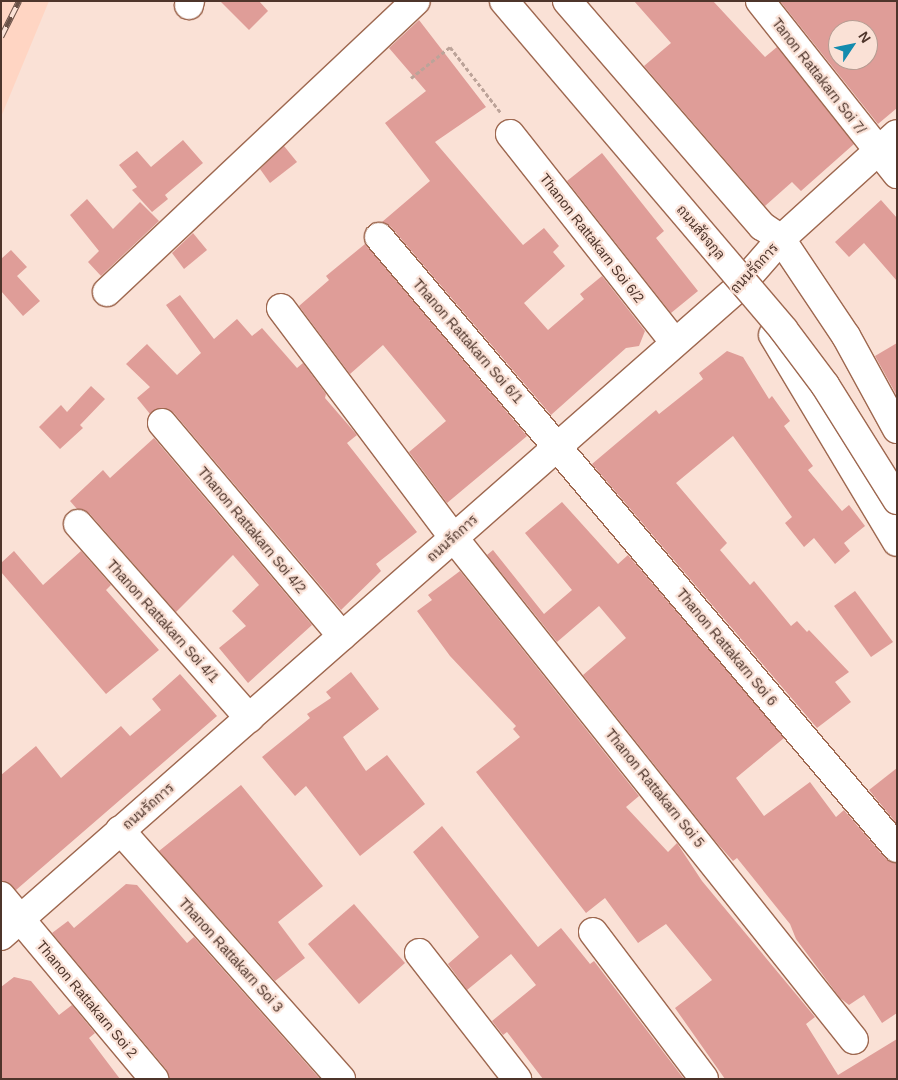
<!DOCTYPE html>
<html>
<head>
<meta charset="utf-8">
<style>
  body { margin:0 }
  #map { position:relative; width:898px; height:1080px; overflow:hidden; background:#fae1d6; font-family:Helvetica,Sarabun,sans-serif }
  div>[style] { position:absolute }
  .built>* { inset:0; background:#ffd5c3 }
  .building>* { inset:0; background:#df9d98 }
  .path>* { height:3px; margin-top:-1.5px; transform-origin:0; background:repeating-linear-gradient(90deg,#bca399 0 4px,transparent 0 6.5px) }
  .roads { filter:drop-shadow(1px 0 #9e6850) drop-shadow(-1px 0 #9e6850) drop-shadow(0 1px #9e6850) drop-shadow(0 -1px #9e6850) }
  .minor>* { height:28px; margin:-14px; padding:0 14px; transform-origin:14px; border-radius:14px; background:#fff }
  .rail>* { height:5.5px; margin-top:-2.75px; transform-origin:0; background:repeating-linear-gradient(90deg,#fae1d6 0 11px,#6a5147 0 22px); box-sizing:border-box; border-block:1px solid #6a5147 }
  .bridges { filter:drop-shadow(1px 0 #9e6850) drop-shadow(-1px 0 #9e6850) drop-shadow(0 1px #9e6850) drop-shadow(0 -1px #9e6850) }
  .minor-bridge>* { height:28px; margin:-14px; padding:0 14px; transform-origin:14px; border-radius:14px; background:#fff }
  span { translate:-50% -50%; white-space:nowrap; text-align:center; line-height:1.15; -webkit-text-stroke:4.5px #fae1d6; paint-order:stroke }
  .street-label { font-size:14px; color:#4e352b }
  .frame { position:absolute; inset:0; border:2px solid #4e352b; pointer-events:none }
  .north { position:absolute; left:828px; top:20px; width:50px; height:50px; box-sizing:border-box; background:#fae1d6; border:1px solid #b59c92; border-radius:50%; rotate:56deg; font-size:14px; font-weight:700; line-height:20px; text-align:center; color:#4e352b }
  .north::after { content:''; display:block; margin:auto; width:18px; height:22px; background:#138bae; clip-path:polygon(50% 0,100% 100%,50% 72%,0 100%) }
</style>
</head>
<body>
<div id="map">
  <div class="built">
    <div style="clip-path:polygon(1px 1px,49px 1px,1px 117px)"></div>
  </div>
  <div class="building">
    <div style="clip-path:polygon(220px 1px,259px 1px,268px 11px,249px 30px)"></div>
    <div style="clip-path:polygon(634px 1px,713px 1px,765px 57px,777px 47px,854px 144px,801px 191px,792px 182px,765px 206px,644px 66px,671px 43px)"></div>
    <div style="clip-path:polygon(evenodd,780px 1px,897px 1px,897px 108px,878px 124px,780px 1px,838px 30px,868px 30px,868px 60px,838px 60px,838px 30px)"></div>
    <div style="clip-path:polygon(419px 20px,486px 107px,435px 142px,523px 245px,544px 228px,559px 246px,553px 252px,565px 266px,524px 303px,548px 330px,584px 299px,580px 294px,602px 276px,645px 331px,639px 346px,626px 348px,551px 415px,391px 227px,382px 222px,430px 181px,385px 123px,426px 91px,389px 48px)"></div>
    <div style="clip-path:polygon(183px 140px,203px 163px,165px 195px,168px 199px,152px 212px,132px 190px,137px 187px,119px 165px,137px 151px,151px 167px)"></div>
    <div style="clip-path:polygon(284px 146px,297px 162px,270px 183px,260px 169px)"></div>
    <div style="clip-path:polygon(602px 153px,664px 231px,656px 238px,698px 291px,671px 313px,567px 181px)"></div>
    <div style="clip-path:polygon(87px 199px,113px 229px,140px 202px,159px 221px,101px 276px,88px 262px,99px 251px,70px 215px)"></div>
    <div style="clip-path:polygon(881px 200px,897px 218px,897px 281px,864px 243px,849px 257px,835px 242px)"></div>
    <div style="clip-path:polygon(193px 233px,207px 250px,184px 269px,172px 253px)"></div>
    <div style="clip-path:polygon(365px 244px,527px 436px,447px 503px,409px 452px,446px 421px,383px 345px,350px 374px,299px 306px,329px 280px,326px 276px)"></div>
    <div style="clip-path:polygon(11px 250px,27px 267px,17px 276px,40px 301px,23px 316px,1px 291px,1px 259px)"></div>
    <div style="clip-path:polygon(180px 295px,214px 339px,237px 319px,252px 336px,262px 328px,297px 368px,303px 363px,326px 394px,325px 398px,357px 435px,347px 443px,417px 532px,376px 564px,381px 571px,341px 610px,174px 413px,160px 408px,150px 414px,137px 398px,150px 387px,126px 364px,147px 344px,177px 375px,201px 353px,166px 305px)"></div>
    <div style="clip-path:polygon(897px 343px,897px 396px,875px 356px)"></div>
    <div style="clip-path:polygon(727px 351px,743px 357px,769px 399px,772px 396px,790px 421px,784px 426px,813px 466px,808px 470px,842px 511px,849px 505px,865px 526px,844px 543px,850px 551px,835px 564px,814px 538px,804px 547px,785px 523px,792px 517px,733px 436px,676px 483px,727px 543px,720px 550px,750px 585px,754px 581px,791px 626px,797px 621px,807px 632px,809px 630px,849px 672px,835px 682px,851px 702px,817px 728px,592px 464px,656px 410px,659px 414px,703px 379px,699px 373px)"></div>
    <div style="clip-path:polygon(91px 386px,105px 399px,80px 425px,83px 428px,60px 449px,39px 427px,61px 405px,67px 412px)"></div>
    <div style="clip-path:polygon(154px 438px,312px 625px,248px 683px,219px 648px,246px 626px,232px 611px,259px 585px,233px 555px,176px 612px,90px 514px,77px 509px,70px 501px,103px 470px,110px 478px)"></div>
    <div style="clip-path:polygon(562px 502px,618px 564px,628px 555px,784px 738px,736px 778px,764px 816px,810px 782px,836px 817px,844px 810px,885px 858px,897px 863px,897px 1013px,882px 1023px,864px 995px,849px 1005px,840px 998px,796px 939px,790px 924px,737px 858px,733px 861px,716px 842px,583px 675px,626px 638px,599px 606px,557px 642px,487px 555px,493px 550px,544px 614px,572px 590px,525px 533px)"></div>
    <div style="clip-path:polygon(14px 551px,43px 585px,81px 551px,111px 585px,106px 590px,159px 650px,106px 694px,1px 572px,1px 563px)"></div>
    <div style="clip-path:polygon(460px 571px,639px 796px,626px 807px,668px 852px,677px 843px,702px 881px,815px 1017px,806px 1024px,838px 1075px,897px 1039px,897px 1079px,725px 1079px,675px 1008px,712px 980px,666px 924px,638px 943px,605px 898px,586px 913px,476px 772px,520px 737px,513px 729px,516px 726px,450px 656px,417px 611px,432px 600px,428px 595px)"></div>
    <div style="clip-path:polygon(855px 591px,893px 642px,871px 657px,834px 606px)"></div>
    <div style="clip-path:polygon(351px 672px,379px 709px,343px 737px,366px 771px,387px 755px,425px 804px,360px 856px,306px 786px,295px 796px,262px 757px,310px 718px,307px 714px,331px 698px,326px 692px)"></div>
    <div style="clip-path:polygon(180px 674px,217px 716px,16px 890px,1px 881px,1px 775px,36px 746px,61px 778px,121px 726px,130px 736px,161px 710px,152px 699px)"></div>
    <div style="clip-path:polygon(897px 768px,897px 824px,869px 790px)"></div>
    <div style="clip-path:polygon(241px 785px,323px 886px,278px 922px,305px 958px,275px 981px,159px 851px)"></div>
    <div style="clip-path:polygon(442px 826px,538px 947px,561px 928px,590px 964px,594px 961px,684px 1079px,543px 1079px,507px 1032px,503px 1035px,492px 1021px,536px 985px,511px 954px,467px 990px,448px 964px,479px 937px,413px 852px)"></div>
    <div style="clip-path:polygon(126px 884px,137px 885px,187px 943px,194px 937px,320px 1079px,169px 1079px,166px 1069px,52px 933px,68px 921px,74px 928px)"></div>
    <div style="clip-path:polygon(354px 904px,405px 963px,359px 1004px,308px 944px)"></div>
    <div style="clip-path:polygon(14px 977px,31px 981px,59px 1015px,72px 1005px,95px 1033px,89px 1038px,120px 1079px,1px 1079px,1px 987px)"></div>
  </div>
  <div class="path">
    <div style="left:411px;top:78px;width:50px;rotate:-38.5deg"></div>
    <div style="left:450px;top:47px;width:83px;rotate:52.3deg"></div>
  </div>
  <div class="roads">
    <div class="minor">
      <div style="left:567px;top:1px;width:298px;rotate:49.1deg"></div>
      <div style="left:762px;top:226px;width:23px;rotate:34deg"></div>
      <div style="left:781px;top:239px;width:117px;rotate:56.2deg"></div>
      <div style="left:846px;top:336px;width:106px;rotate:61.3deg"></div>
      <div style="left:760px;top:1px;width:221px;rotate:51.6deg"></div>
      <div style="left:189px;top:5px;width:4px;rotate:-76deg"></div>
      <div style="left:510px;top:134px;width:265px;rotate:51.7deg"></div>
      <div style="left:379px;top:237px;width:801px;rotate:49.71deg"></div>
      <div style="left:107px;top:292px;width:424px;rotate:-43.3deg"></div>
      <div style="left:281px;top:308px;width:286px;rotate:53.1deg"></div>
      <div style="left:453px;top:537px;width:643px;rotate:51.44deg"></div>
      <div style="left:773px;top:335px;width:241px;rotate:59.1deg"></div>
      <div style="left:162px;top:423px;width:279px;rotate:49.8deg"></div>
      <div style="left:78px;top:524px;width:259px;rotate:48.6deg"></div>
      <div style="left:120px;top:830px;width:333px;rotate:48.4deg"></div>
      <div style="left:1px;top:896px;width:239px;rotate:50.1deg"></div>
      <div style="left:593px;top:932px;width:184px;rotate:52.9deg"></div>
      <div style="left:1px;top:936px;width:984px;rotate:-41.33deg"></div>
      <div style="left:740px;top:286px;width:62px;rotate:-48.9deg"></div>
      <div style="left:781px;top:239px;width:156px;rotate:-42.2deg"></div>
      <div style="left:419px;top:953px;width:160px;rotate:52.1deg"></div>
    </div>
  </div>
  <div class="rail">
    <div style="left:1px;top:37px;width:40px;rotate:-63.4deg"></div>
  </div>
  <div class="bridges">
    <div class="minor-bridge">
      <div style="left:504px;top:1px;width:431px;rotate:49.6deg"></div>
      <div style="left:783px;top:329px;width:70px;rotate:53.1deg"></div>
      <div style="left:825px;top:385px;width:136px;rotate:57.9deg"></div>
    </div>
  </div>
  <div class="street-label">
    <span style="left:819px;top:76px;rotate:52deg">Tanon Rattakarn Soi 7/</span>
    <span style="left:701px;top:232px;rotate:50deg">ถนนสัจจกุล</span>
    <span style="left:592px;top:238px;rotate:52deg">Thanon Rattakarn Soi 6/2</span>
    <span style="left:754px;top:268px;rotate:-47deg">ถนนรัถการ</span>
    <span style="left:468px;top:341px;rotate:49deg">Thanon Rattakarn Soi 6/1</span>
    <span style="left:252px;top:530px;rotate:50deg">Thanon Rattakarn Soi 4/2</span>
    <span style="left:452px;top:538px;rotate:-42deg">ถนนรัถการ</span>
    <span style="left:163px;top:621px;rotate:48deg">Thanon Rattakarn Soi 4/1</span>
    <span style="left:727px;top:647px;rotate:50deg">Thanon Rattakarn Soi 6</span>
    <span style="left:655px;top:788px;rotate:51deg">Thanon Rattakarn Soi 5</span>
    <span style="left:148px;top:806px;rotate:-41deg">ถนนรัถการ</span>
    <span style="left:231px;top:955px;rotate:48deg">Thanon Rattakarn Soi 3</span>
    <span style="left:87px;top:999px;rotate:50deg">Thanon Rattakarn Soi 2</span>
  </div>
  <div class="frame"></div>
  <div class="north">N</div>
</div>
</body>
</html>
